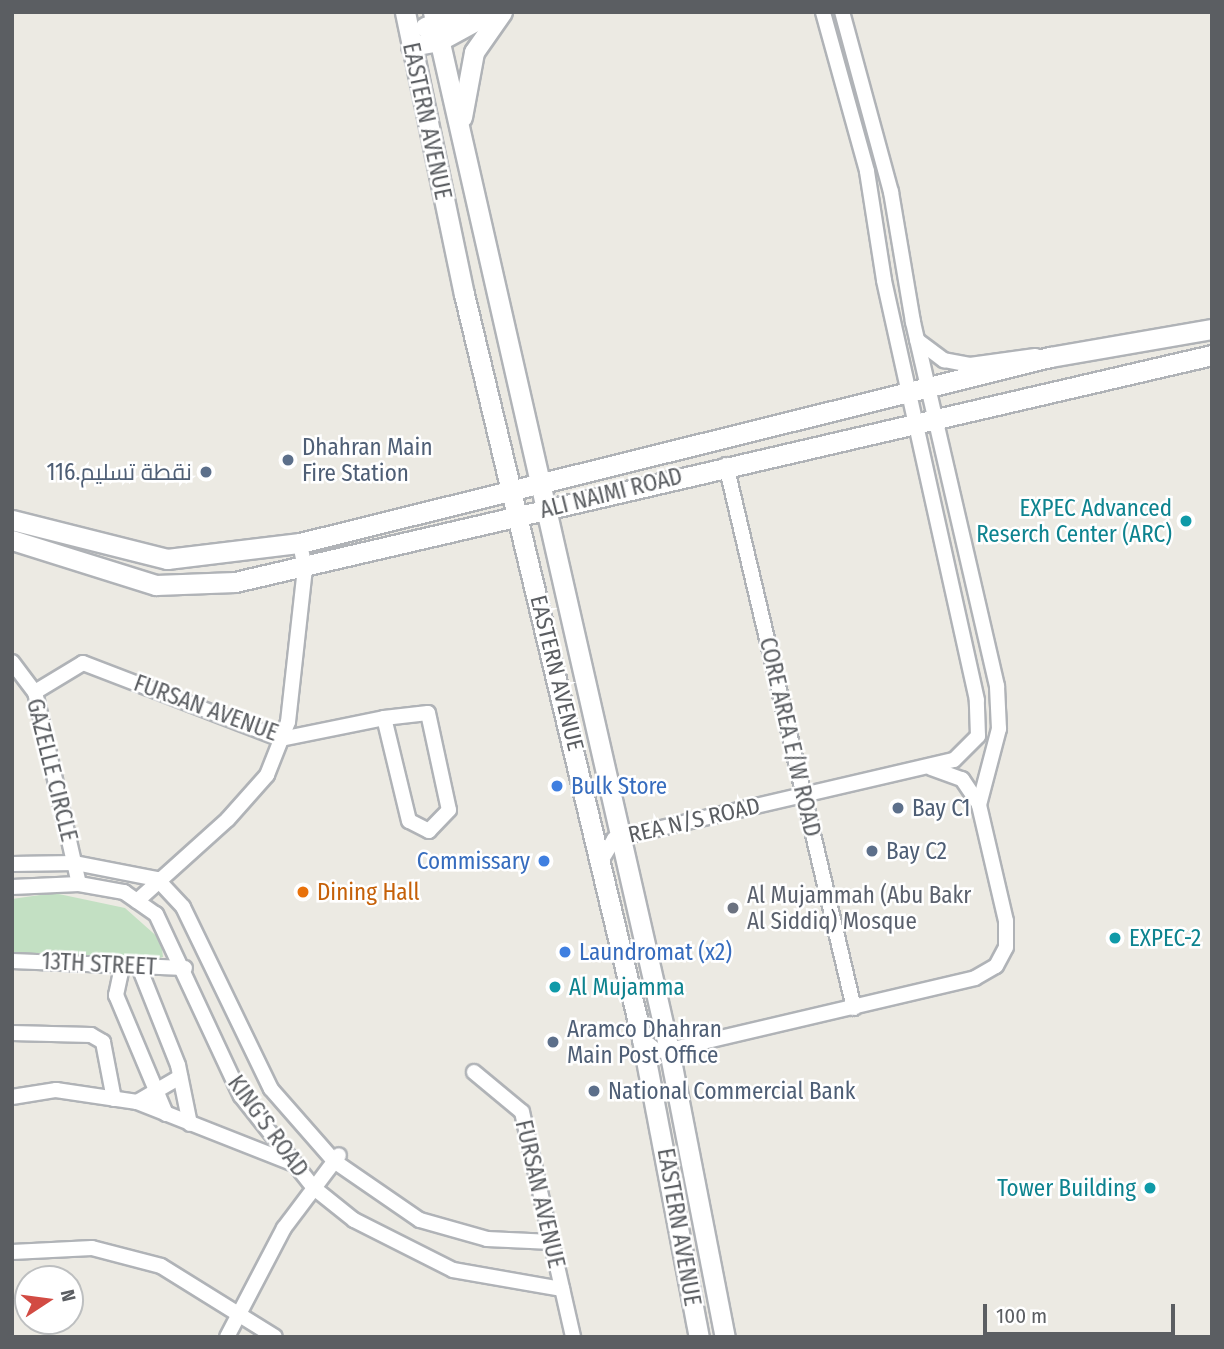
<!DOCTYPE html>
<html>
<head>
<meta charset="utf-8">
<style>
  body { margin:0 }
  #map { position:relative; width:1224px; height:1349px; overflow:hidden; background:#eceae3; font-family:"Fira Sans Condensed",Cairo,sans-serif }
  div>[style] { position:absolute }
  .green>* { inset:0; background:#c3e0c3 }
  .roads { filter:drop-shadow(2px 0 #b0b3b7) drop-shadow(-2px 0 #b0b3b7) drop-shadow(0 2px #b0b3b7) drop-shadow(0 -2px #b0b3b7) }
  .minor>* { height:14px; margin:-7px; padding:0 7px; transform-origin:7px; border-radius:7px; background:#fff }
  .secondary>* { height:19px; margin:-9.5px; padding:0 9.5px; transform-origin:9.5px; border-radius:9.5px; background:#fff }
  .dots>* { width:19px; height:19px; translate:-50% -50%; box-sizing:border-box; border:4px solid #fff; border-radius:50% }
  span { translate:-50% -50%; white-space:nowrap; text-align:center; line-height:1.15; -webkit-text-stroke:5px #fff; paint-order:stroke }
  .street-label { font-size:23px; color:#5b5e62 }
  .service-label { font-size:23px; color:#4e5e75 }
  .left { translate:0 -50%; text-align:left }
  .right { translate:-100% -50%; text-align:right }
  .culture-label { font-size:23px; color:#0d838f }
  .shop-label { font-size:23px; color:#366cbe }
  .food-label { font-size:23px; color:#c56008 }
  .worship-label { font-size:23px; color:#5b616d }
  .frame { position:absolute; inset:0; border:14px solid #5b5e62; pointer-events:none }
  .north { position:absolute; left:14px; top:1265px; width:70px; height:70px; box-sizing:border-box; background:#fff; border:2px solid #bdbfc0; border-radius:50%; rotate:77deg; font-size:19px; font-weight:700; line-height:28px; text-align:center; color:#5b5e62 }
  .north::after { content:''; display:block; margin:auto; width:24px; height:32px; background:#d24b43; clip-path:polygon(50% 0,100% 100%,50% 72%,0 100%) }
  .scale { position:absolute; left:983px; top:1304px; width:192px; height:32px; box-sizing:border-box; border:4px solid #5b5e62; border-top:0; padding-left:9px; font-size:21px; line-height:24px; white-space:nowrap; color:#5b5e62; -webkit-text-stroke:5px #fff; paint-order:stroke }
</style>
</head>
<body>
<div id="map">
  <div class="green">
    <div style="clip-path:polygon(54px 893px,125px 908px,161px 940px,163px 957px,144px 963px,58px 955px,12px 958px,12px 899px)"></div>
  </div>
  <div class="roads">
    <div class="minor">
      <div style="left:917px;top:340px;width:34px;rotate:37deg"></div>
      <div style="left:944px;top:360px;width:26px;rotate:11deg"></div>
      <div style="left:970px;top:365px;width:66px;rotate:-7.9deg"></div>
      <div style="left:726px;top:465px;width:558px;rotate:76.74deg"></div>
      <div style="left:12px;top:662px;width:38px;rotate:53deg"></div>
      <div style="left:35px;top:692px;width:197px;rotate:77.1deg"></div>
      <div style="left:35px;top:692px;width:56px;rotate:-31.1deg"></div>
      <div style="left:83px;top:663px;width:212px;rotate:21deg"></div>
      <div style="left:281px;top:739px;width:105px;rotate:-11.5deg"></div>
      <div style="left:384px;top:718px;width:44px;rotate:-6.5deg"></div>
      <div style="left:428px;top:713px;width:99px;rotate:77.8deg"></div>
      <div style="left:449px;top:810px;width:29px;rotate:134deg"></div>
      <div style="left:429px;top:831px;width:22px;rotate:-153deg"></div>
      <div style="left:409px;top:821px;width:106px;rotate:-103.6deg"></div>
      <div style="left:931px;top:768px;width:33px;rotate:20deg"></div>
      <div style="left:962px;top:779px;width:30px;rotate:56deg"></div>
      <div style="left:601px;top:861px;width:26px;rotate:-59deg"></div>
      <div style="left:614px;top:839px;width:349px;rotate:-13.1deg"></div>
      <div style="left:954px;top:760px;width:34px;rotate:-45deg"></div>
      <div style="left:978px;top:736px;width:36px;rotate:-92deg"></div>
      <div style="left:977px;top:700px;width:430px;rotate:-102.5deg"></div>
      <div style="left:884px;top:280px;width:110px;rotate:-98.9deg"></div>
      <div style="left:867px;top:171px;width:165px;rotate:-105.5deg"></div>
      <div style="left:12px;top:864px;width:63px;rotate:-0.9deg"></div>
      <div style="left:75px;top:863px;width:84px;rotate:11deg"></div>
      <div style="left:157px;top:879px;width:38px;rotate:47deg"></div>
      <div style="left:183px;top:907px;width:202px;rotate:64.2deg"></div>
      <div style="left:271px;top:1089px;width:96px;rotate:48.8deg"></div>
      <div style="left:334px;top:1161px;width:104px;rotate:34.5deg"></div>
      <div style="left:420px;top:1220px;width:70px;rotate:15.8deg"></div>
      <div style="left:487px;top:1239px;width:65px;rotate:2.6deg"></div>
      <div style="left:12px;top:887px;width:67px;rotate:-2.6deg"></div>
      <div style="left:79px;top:884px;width:46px;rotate:10.1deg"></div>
      <div style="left:124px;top:892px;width:39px;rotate:35deg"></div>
      <div style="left:156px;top:914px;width:201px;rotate:65deg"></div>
      <div style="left:241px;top:1096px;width:117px;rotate:51.6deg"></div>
      <div style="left:314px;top:1188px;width:51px;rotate:38.7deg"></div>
      <div style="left:354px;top:1220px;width:111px;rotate:26.8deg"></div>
      <div style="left:453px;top:1270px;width:111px;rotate:9.9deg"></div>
      <div style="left:137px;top:901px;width:122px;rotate:-42deg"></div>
      <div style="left:228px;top:819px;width:59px;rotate:-48.4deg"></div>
      <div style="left:267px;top:775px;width:57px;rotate:-68.4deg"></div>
      <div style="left:288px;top:722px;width:154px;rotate:-83.7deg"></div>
      <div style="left:305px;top:569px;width:26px;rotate:-101deg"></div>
      <div style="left:12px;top:961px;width:173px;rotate:2.3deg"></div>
      <div style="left:122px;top:967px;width:29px;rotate:102deg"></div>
      <div style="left:116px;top:995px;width:129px;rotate:67.2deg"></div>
      <div style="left:139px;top:967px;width:105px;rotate:68.3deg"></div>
      <div style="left:178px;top:1065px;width:60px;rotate:78.5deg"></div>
      <div style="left:12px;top:1033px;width:79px;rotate:1.5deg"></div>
      <div style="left:91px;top:1035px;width:14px;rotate:30deg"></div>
      <div style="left:103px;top:1042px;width:58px;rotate:79.1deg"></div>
      <div style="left:642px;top:1039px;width:19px;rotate:39deg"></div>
      <div style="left:657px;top:1051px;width:12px;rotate:-5deg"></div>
      <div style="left:669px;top:1050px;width:314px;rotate:-13.2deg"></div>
      <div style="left:975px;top:978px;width:24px;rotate:-30deg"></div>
      <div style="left:996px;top:966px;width:21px;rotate:-62deg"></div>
      <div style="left:1006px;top:947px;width:26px;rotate:-90deg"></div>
      <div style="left:1006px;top:921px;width:119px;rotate:-103.1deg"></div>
      <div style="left:979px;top:805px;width:79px;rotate:-75.3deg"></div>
      <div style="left:999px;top:729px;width:43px;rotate:-92.7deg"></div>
      <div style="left:997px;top:686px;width:374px;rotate:-103deg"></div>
      <div style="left:913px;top:322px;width:132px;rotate:-99.6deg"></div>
      <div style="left:891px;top:192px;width:187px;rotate:-105.2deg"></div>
      <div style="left:474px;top:1072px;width:62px;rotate:39.8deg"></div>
      <div style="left:522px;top:1112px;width:231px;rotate:77.2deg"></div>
      <div style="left:12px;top:1097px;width:45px;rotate:-9deg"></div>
      <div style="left:56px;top:1090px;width:82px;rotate:8.4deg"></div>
      <div style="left:137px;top:1102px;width:169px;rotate:21.5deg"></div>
      <div style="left:137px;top:1102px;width:50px;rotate:-30.2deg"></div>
      <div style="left:12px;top:1252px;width:80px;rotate:-2.9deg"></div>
      <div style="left:92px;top:1248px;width:71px;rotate:14.6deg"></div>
      <div style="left:161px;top:1266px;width:134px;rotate:31.9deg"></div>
      <div style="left:227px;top:1337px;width:123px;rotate:-62.4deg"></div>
      <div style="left:284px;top:1228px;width:91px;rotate:-53deg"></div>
    </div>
    <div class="secondary">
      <div style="left:405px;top:12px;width:288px;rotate:78.2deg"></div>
      <div style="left:464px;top:294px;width:766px;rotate:76.56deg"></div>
      <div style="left:642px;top:1039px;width:303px;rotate:79.2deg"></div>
      <div style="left:433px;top:12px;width:1064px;rotate:77.19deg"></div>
      <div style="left:669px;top:1050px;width:292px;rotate:79deg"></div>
      <div style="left:425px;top:27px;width:38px;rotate:-23deg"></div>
      <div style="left:411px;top:46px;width:28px;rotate:-10deg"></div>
      <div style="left:439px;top:41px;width:60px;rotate:-28.7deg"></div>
      <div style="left:462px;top:117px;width:66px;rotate:-79.5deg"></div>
      <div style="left:474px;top:52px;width:49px;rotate:-55deg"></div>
      <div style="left:12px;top:520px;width:160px;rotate:14.1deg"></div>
      <div style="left:167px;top:559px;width:134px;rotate:-6.9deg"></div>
      <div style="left:300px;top:543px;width:773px;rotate:-13.93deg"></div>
      <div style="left:1050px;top:357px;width:164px;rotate:-9.8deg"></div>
      <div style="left:12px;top:540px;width:151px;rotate:17.4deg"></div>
      <div style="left:156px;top:585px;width:79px;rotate:-2.2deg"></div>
      <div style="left:235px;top:582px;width:1003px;rotate:-13.08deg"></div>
    </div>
  </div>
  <div class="dots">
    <div style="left:288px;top:460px;background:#5c6f8a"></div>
    <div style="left:206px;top:472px;background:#5c6f8a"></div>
    <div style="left:1186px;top:521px;background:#0f9aa8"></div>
    <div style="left:557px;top:786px;background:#3f7fe0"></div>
    <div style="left:898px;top:808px;background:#5c6f8a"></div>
    <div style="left:872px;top:851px;background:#5c6f8a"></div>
    <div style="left:544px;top:861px;background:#3f7fe0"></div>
    <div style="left:303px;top:892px;background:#e8710a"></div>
    <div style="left:733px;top:908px;background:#6b7280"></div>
    <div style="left:1115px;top:938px;background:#0f9aa8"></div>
    <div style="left:565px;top:952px;background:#3f7fe0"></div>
    <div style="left:555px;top:987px;background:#0f9aa8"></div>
    <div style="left:553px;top:1042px;background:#5c6f8a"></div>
    <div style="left:594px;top:1091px;background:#5c6f8a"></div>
    <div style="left:1150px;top:1188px;background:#0f9aa8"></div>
  </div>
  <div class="street-label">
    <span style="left:427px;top:121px;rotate:78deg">EASTERN AVENUE</span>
    <span style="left:611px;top:493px;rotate:-14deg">ALI NAIMI ROAD</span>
    <span style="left:557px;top:673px;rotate:76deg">EASTERN AVENUE</span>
    <span style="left:206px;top:708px;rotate:20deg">FURSAN AVENUE</span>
    <span style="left:790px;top:737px;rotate:77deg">CORE AREA E/W ROAD</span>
    <span style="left:52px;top:770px;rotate:76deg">GAZELLE CIRCLE</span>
    <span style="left:694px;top:820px;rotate:-13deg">REA N/S ROAD</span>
    <span style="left:99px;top:964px;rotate:3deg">13TH STREET</span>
    <span style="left:268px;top:1126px;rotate:54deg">KING'S ROAD</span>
    <span style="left:540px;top:1194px;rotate:77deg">FURSAN AVENUE</span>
    <span style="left:679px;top:1227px;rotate:80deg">EASTERN AVENUE</span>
  </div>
  <div class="service-label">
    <span class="left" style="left:302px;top:460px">Dhahran Main<br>Fire Station</span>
    <span class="right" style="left:192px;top:472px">نقطة تسليم.116</span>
    <span class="left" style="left:912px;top:808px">Bay C1</span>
    <span class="left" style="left:886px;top:851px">Bay C2</span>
    <span class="left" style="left:567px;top:1042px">Aramco Dhahran<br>Main Post Office</span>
    <span class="left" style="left:608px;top:1091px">National Commercial Bank</span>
  </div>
  <div class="culture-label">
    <span class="right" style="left:1172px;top:521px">EXPEC Advanced<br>Reserch Center (ARC)</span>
    <span class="left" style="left:1129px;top:938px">EXPEC-2</span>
    <span class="left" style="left:569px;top:987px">Al Mujamma</span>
    <span class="right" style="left:1136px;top:1188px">Tower Building</span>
  </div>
  <div class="shop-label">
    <span class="left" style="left:571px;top:786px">Bulk Store</span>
    <span class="right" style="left:530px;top:861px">Commissary</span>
    <span class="left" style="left:579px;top:952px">Laundromat (x2)</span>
  </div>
  <div class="food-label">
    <span class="left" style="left:317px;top:892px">Dining Hall</span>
  </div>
  <div class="worship-label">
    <span class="left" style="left:747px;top:908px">Al Mujammah (Abu Bakr<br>Al Siddiq) Mosque</span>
  </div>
  <div class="frame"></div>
  <div class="north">N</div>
  <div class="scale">100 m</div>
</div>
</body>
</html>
